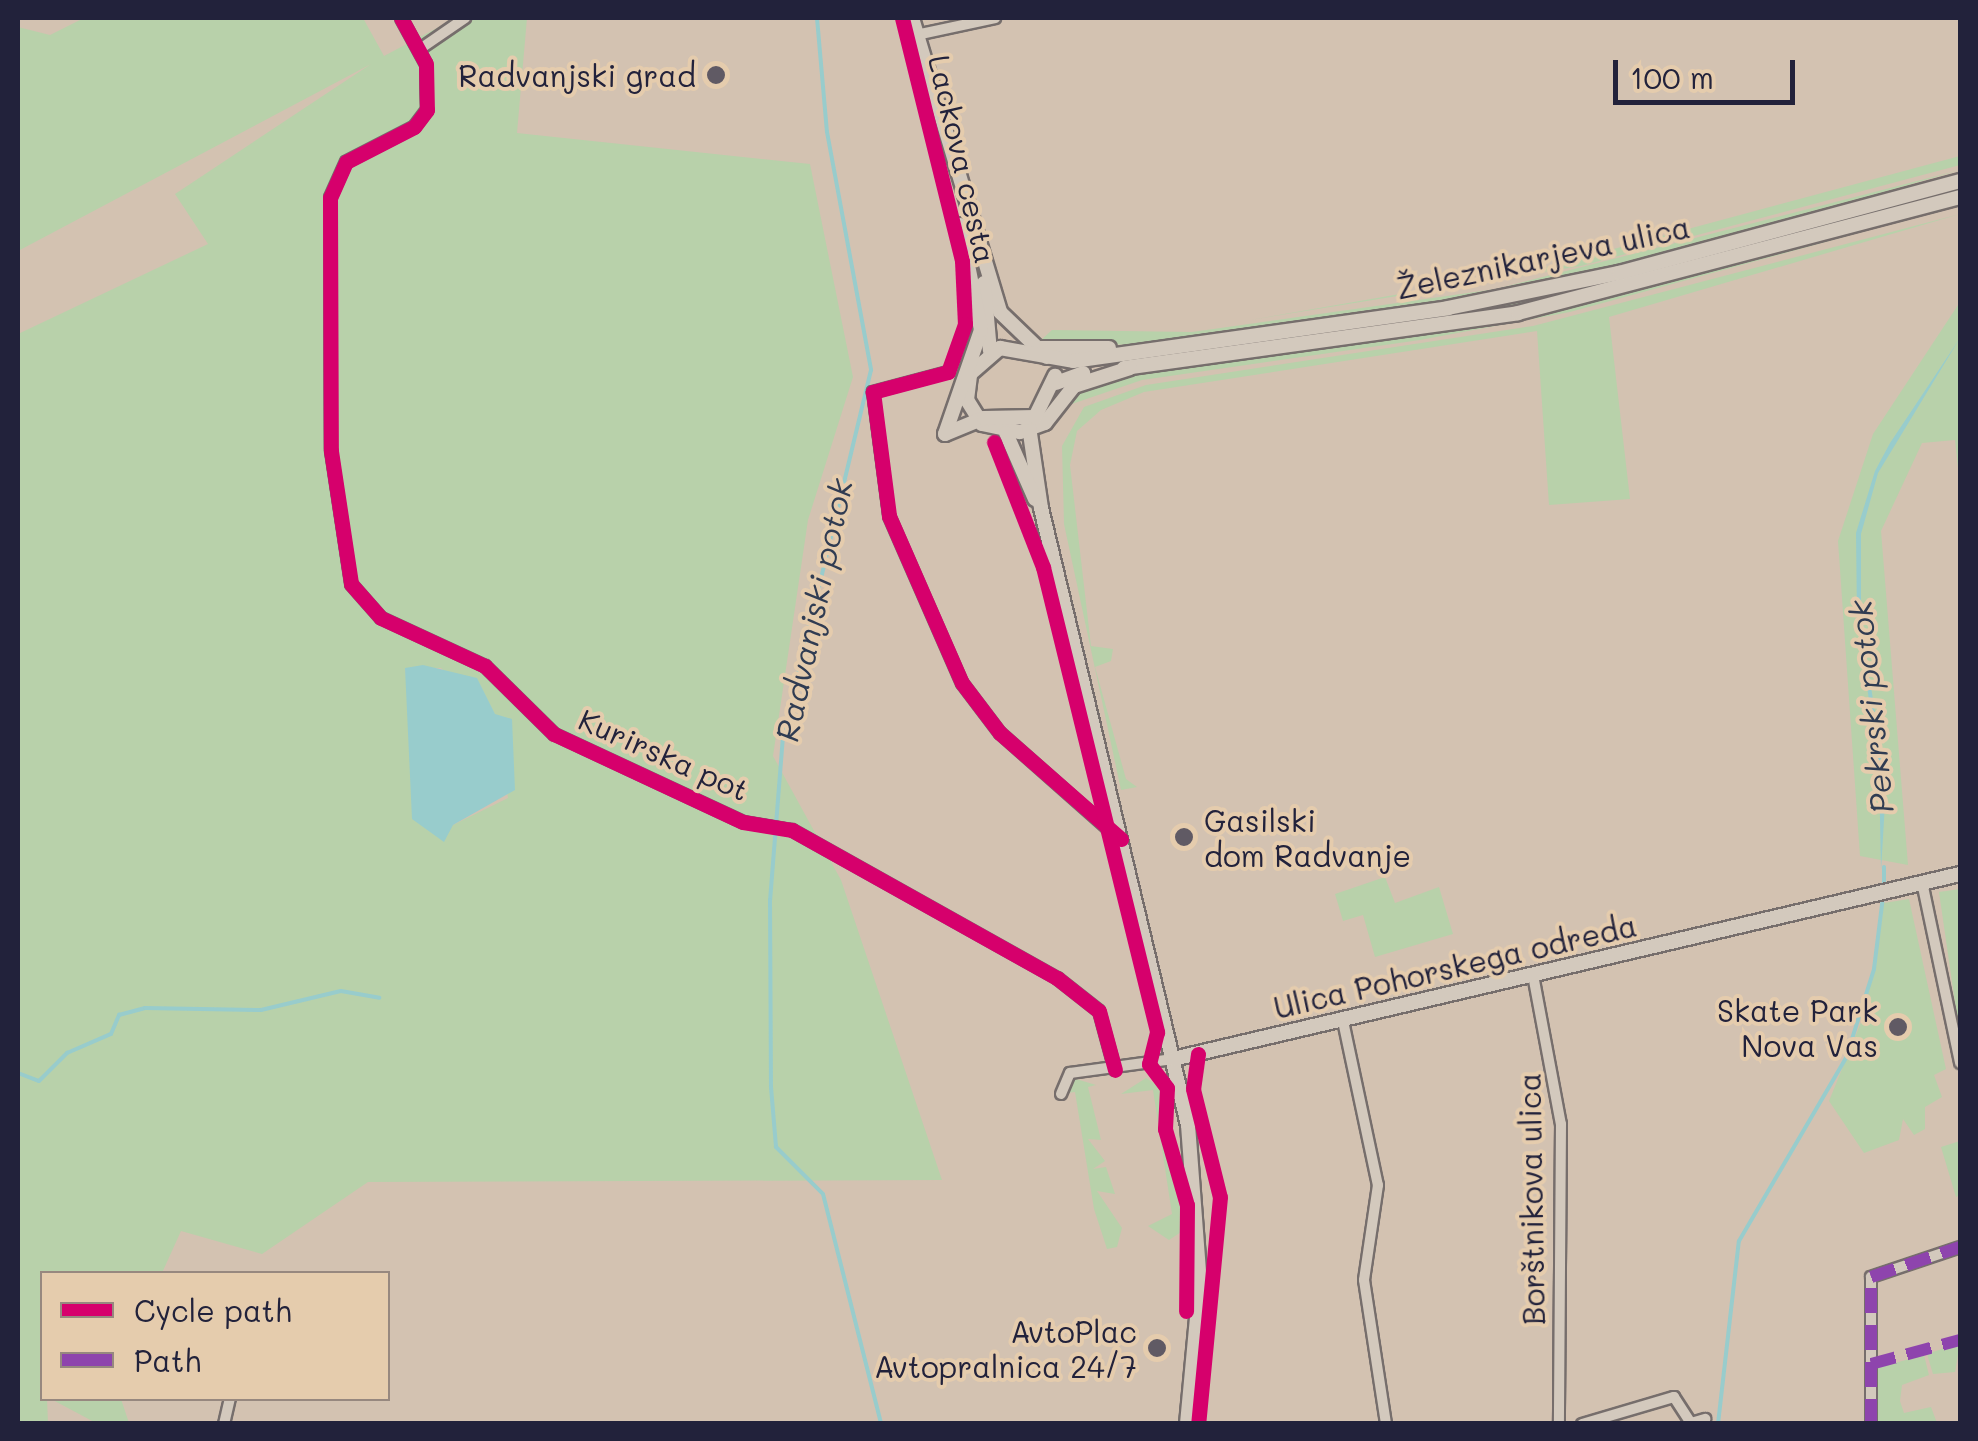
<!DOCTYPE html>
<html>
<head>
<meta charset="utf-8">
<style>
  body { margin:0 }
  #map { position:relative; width:1978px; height:1441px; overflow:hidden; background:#d3c2b1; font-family:Mali,sans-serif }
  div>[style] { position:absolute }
  .green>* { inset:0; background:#b8d1aa }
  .water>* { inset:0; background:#98cccc }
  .stream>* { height:4px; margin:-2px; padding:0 2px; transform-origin:2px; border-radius:2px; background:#98cccc }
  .roads { filter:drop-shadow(2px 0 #766e6c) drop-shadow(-2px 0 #766e6c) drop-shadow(0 2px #766e6c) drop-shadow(0 -2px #766e6c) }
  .street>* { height:10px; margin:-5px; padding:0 5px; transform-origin:5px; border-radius:5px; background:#d3c9bd }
  .secondary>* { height:14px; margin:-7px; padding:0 7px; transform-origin:7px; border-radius:7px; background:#d3c9bd }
  .quiet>* { height:12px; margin-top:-6px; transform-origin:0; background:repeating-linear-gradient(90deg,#8e44ad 0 25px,transparent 0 37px) }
  .cycleway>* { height:15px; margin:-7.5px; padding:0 7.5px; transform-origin:7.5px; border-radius:7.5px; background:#d6006c }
  .dots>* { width:28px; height:28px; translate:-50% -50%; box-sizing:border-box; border:5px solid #e5ccad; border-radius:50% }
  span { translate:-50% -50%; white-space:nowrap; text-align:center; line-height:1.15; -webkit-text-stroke:8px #e5ccad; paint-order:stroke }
  .poi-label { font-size:30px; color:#22223b }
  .right { translate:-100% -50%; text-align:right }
  .left { translate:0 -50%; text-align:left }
  .street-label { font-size:30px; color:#22223b }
  .water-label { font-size:32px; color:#303c52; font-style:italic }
  .frame { position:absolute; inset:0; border:20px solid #22223b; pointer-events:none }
  .legend { position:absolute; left:40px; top:1271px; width:350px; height:130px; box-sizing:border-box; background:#e5ccad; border:2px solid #97887f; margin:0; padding:12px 18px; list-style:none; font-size:30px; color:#22223b }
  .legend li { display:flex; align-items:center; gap:20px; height:50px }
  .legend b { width:50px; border:2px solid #97887f }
  .scale { position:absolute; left:1613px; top:60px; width:182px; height:45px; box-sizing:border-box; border:5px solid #22223b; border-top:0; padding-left:12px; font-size:30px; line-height:35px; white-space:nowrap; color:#22223b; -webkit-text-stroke:8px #e5ccad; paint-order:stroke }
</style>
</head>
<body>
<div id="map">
  <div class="green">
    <div style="clip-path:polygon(evenodd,84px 18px,363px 18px,384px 56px,456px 18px,527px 18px,517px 133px,810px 164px,853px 377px,808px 520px,773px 756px,841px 880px,942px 1180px,368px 1182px,262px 1254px,181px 1231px,162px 1273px,42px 1274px,48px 1423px,18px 1423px,18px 334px,208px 244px,175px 194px,371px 64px,18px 251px,18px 27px,50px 35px,84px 18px,405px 668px,441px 668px,495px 715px,508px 798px,453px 825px,413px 737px,405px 668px)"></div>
    <div style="clip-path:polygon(1960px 156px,1960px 165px,1581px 266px,1250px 320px,1528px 272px)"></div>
    <div style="clip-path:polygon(1960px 170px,1681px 251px,1480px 296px,1127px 345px,1041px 340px,1052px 330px,1192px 332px,1496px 289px)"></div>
    <div style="clip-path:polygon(1960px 187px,1560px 297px,1365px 332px,1060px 367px,1515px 302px)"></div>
    <div style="clip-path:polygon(1960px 205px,1570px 312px,1420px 340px,1142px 380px,1066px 406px,1073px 393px,1123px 376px,1535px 315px)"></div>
    <div style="clip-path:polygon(1960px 214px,1609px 317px,1630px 499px,1549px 505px,1537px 331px,1144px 392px,1101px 410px,1077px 431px,1070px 465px,1091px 646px,1113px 649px,1111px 661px,1095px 667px,1126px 779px,1137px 787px,1121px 790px,1064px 524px,1062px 446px,1084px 407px,1146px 385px,1533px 326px)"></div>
    <div style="clip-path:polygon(1960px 302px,1960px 487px,1955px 440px,1922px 443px,1881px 531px,1908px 865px,1860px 856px,1838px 541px,1873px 434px)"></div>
    <div style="clip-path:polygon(1385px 877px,1395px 903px,1439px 887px,1453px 934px,1375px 957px,1363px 915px,1343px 921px,1335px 894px)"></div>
    <div style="clip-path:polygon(1960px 889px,1960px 1037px,1939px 892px)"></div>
    <div style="clip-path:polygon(1909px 899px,1946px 1069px,1934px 1075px,1942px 1097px,1925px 1107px,1925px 1129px,1914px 1135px,1903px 1119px,1899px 1140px,1864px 1153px,1829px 1101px,1864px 1015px,1884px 903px)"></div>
    <div style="clip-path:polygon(1073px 1078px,1096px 1085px,1088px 1087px,1101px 1140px,1088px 1139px,1105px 1161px,1093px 1169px,1106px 1167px,1115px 1194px,1097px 1191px,1122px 1228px,1117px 1247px,1107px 1249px,1094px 1209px,1075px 1092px,1067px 1093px)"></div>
    <div style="clip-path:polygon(1146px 1078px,1166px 1091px,1163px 1139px,1185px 1212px,1184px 1230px,1169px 1240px,1148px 1226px,1172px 1214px,1153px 1090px,1121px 1094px)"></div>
    <div style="clip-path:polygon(1960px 1141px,1960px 1195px,1956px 1197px,1941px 1147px)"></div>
    <div style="clip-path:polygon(1960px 1343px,1955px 1372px,1933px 1374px,1927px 1354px)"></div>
    <div style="clip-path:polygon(1924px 1355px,1929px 1375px,1902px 1385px,1900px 1401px,1904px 1413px,1931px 1407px,1937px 1423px,1876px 1423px,1873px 1369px)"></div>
    <div style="clip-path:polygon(51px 1399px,121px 1399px,129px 1423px,96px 1423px)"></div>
  </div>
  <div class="water">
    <div style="clip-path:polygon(1960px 338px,1878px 473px,1861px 534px,1861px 619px,1886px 787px,1881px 870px,1879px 769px,1857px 618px,1856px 533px,1875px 471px,1890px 443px)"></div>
    <div style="clip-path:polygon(423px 665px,477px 678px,495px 714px,512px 719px,515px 790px,453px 825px,444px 842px,412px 819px,405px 668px)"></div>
  </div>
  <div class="stream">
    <div style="left:817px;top:18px;width:114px;rotate:85deg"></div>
    <div style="left:827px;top:132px;width:242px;rotate:79.5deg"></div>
    <div style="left:871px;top:370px;width:376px;rotate:103.5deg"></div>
    <div style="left:783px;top:736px;width:165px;rotate:94.5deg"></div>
    <div style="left:770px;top:900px;width:187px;rotate:89.7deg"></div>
    <div style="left:771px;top:1087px;width:60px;rotate:85.2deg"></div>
    <div style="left:776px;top:1147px;width:66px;rotate:45deg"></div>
    <div style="left:823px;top:1194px;width:237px;rotate:75.8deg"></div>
    <div style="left:1884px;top:887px;width:20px;rotate:-90deg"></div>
    <div style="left:18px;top:1073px;width:22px;rotate:21deg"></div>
    <div style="left:39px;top:1081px;width:40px;rotate:-45deg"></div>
    <div style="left:67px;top:1053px;width:48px;rotate:-23.4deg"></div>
    <div style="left:111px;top:1034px;width:21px;rotate:-67deg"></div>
    <div style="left:119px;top:1015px;width:27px;rotate:-15deg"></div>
    <div style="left:145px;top:1008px;width:116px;rotate:1deg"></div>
    <div style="left:261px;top:1010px;width:82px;rotate:-13.4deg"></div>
    <div style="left:341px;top:991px;width:39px;rotate:10deg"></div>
    <div style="left:1718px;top:1424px;width:184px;rotate:-83.5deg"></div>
    <div style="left:1739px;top:1241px;width:212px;rotate:-59.7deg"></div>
    <div style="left:1846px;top:1058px;width:93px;rotate:-72.5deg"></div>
    <div style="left:1874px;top:969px;width:73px;rotate:-82.9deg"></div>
  </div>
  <div class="roads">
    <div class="street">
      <div style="left:401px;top:18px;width:52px;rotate:61.5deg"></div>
      <div style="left:426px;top:64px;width:46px;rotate:88.8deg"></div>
      <div style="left:427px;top:110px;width:21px;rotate:127deg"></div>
      <div style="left:414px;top:127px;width:76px;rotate:152.8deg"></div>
      <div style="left:346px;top:162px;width:39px;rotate:114deg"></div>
      <div style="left:330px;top:198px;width:253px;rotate:89.8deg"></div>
      <div style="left:331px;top:451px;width:134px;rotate:81.4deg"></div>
      <div style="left:351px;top:584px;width:45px;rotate:48.6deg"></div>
      <div style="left:381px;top:618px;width:115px;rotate:24.8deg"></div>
      <div style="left:485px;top:666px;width:97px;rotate:44.6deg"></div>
      <div style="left:554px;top:734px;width:208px;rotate:25deg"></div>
      <div style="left:743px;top:822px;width:50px;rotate:9.3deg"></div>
      <div style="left:792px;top:830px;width:304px;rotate:29.2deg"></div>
      <div style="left:1057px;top:978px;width:53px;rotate:38.2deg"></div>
      <div style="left:1099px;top:1011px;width:61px;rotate:74.8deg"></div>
      <div style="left:916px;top:35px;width:81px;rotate:-12.1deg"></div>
      <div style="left:420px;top:49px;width:55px;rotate:-34.6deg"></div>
      <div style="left:948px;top:372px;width:78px;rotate:165.1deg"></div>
      <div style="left:873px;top:392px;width:125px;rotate:82.6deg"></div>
      <div style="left:889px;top:516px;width:182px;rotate:66.4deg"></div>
      <div style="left:962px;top:683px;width:63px;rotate:52.8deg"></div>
      <div style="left:1000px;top:733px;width:160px;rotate:41.5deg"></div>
      <div style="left:1922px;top:882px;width:185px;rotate:78.1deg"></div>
      <div style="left:1533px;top:975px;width:152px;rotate:79.4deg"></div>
      <div style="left:1561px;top:1124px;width:300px;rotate:90.4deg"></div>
      <div style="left:1343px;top:1021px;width:168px;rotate:78deg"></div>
      <div style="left:1378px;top:1185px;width:96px;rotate:98.4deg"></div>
      <div style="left:1364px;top:1280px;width:146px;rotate:81.3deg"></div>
      <div style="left:1061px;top:1094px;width:23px;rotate:-67deg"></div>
      <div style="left:1070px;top:1073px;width:104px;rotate:-7.7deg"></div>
      <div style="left:224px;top:1424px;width:27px;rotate:-77deg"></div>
      <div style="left:1582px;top:1424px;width:96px;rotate:-16.4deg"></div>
      <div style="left:1674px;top:1397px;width:31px;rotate:57deg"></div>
      <div style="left:1691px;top:1423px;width:15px;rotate:-16deg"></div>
      <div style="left:1871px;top:1424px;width:147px;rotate:-90deg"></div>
      <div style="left:1871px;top:1277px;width:94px;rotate:-18.6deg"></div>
    </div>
    <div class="secondary">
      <div style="left:912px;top:18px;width:307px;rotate:73.3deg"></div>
      <div style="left:1000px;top:312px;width:65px;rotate:43.8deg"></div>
      <div style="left:984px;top:283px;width:68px;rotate:85deg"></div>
      <div style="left:1040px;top:348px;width:69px"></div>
      <div style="left:1124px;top:368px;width:398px;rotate:-7.9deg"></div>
      <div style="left:1518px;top:313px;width:457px;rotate:-14.7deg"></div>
      <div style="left:1130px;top:368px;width:59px;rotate:162.2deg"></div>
      <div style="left:1074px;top:386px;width:47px;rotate:128.1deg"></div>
      <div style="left:1045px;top:423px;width:27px;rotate:160deg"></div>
      <div style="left:1020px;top:432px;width:39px;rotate:-168deg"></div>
      <div style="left:982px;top:424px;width:28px;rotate:-122deg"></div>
      <div style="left:967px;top:400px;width:26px;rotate:-83deg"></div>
      <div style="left:970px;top:374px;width:40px;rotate:-41deg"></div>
      <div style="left:1000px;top:348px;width:74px;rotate:10.1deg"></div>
      <div style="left:1073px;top:361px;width:379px;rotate:-8deg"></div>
      <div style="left:1448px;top:308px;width:175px;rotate:-11.6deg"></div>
      <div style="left:1619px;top:273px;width:353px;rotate:-15.1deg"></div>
      <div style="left:1056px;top:383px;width:29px;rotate:-20deg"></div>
      <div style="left:1028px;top:420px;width:89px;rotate:81.6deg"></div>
      <div style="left:1041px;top:508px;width:634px;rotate:76.6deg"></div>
      <div style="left:1188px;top:1125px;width:161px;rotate:85.7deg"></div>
      <div style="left:1200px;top:1286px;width:139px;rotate:95.4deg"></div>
      <div style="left:1006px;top:433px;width:72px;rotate:66.3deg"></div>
      <div style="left:945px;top:434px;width:42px;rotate:-22.3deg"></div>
      <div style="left:984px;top:418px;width:51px;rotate:-1.1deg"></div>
      <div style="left:1035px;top:417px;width:46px;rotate:-64deg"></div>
      <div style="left:945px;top:434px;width:110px;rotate:-70.9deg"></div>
      <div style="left:981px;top:330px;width:107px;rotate:-101.3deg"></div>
      <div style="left:1173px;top:1059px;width:808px;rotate:-13.23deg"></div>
    </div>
  </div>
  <div class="quiet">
    <div style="left:1871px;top:1364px;width:92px;rotate:-15.1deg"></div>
    <div style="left:1871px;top:1424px;width:147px;rotate:-90deg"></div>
    <div style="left:1871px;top:1277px;width:94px;rotate:-18.6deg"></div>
  </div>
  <div class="cycleway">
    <div style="left:401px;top:18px;width:52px;rotate:61.5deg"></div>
    <div style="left:426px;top:64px;width:46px;rotate:88.8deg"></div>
    <div style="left:427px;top:110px;width:21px;rotate:127deg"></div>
    <div style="left:414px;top:127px;width:76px;rotate:152.8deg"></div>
    <div style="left:346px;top:162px;width:39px;rotate:114deg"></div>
    <div style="left:330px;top:198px;width:253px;rotate:89.8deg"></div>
    <div style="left:331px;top:451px;width:134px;rotate:81.4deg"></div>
    <div style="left:351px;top:584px;width:45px;rotate:48.6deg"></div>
    <div style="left:381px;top:618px;width:115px;rotate:24.8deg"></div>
    <div style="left:485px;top:666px;width:97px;rotate:44.6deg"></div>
    <div style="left:554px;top:734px;width:208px;rotate:25deg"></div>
    <div style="left:743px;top:822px;width:50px;rotate:9.3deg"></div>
    <div style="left:792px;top:830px;width:304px;rotate:29.2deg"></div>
    <div style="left:1057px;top:978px;width:53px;rotate:38.2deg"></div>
    <div style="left:1099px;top:1011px;width:61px;rotate:74.8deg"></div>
    <div style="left:902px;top:18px;width:250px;rotate:76.1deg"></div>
    <div style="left:962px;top:261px;width:63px;rotate:87.3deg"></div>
    <div style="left:965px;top:324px;width:51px;rotate:109.5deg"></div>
    <div style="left:948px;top:372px;width:78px;rotate:165.1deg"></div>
    <div style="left:873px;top:392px;width:125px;rotate:82.6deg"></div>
    <div style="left:889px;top:516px;width:182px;rotate:66.4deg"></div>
    <div style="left:962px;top:683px;width:63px;rotate:52.8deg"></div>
    <div style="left:1000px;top:733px;width:161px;rotate:41.2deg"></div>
    <div style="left:994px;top:442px;width:134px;rotate:68.6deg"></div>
    <div style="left:1043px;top:567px;width:479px;rotate:76.2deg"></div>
    <div style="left:1157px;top:1032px;width:33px;rotate:104deg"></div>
    <div style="left:1149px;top:1064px;width:30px;rotate:53deg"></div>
    <div style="left:1167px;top:1088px;width:41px;rotate:92.8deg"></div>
    <div style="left:1165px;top:1129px;width:79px;rotate:73.9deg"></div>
    <div style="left:1187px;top:1205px;width:106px;rotate:90.5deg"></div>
    <div style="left:1198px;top:1054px;width:35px;rotate:98deg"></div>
    <div style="left:1193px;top:1089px;width:111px;rotate:76deg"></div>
    <div style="left:1220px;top:1197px;width:228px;rotate:95.5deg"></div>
  </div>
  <div class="dots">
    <div style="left:716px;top:75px;background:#605a64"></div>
    <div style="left:1184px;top:837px;background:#605a64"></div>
    <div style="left:1898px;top:1027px;background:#605a64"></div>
    <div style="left:1157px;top:1348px;background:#605a64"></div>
  </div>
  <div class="poi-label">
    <span class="right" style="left:696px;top:75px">Radvanjski grad</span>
    <span class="left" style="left:1204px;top:837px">Gasilski<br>dom Radvanje</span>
    <span class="right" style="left:1878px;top:1027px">Skate Park<br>Nova Vas</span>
    <span class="right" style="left:1137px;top:1348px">AvtoPlac<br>Avtopralnica 24/7</span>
  </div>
  <div class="street-label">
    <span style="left:963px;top:159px;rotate:77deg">Lackova cesta</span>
    <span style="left:1543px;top:257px;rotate:-12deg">Železnikarjeva ulica</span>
    <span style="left:664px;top:754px;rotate:24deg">Kurirska pot</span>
    <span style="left:1455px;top:966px;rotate:-13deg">Ulica Pohorskega odreda</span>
    <span style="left:1531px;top:1199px;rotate:-91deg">Borštnikova ulica</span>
  </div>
  <div class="water-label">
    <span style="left:813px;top:610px;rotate:-78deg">Radvanjski potok</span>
    <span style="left:1870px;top:707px;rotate:-96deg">Pekrski potok</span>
  </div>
  <div class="frame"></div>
  <ul class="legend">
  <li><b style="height:12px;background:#d6006c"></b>Cycle path</li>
  <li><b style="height:12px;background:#8e44ad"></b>Path</li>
  </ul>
  <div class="scale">100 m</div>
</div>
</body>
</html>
